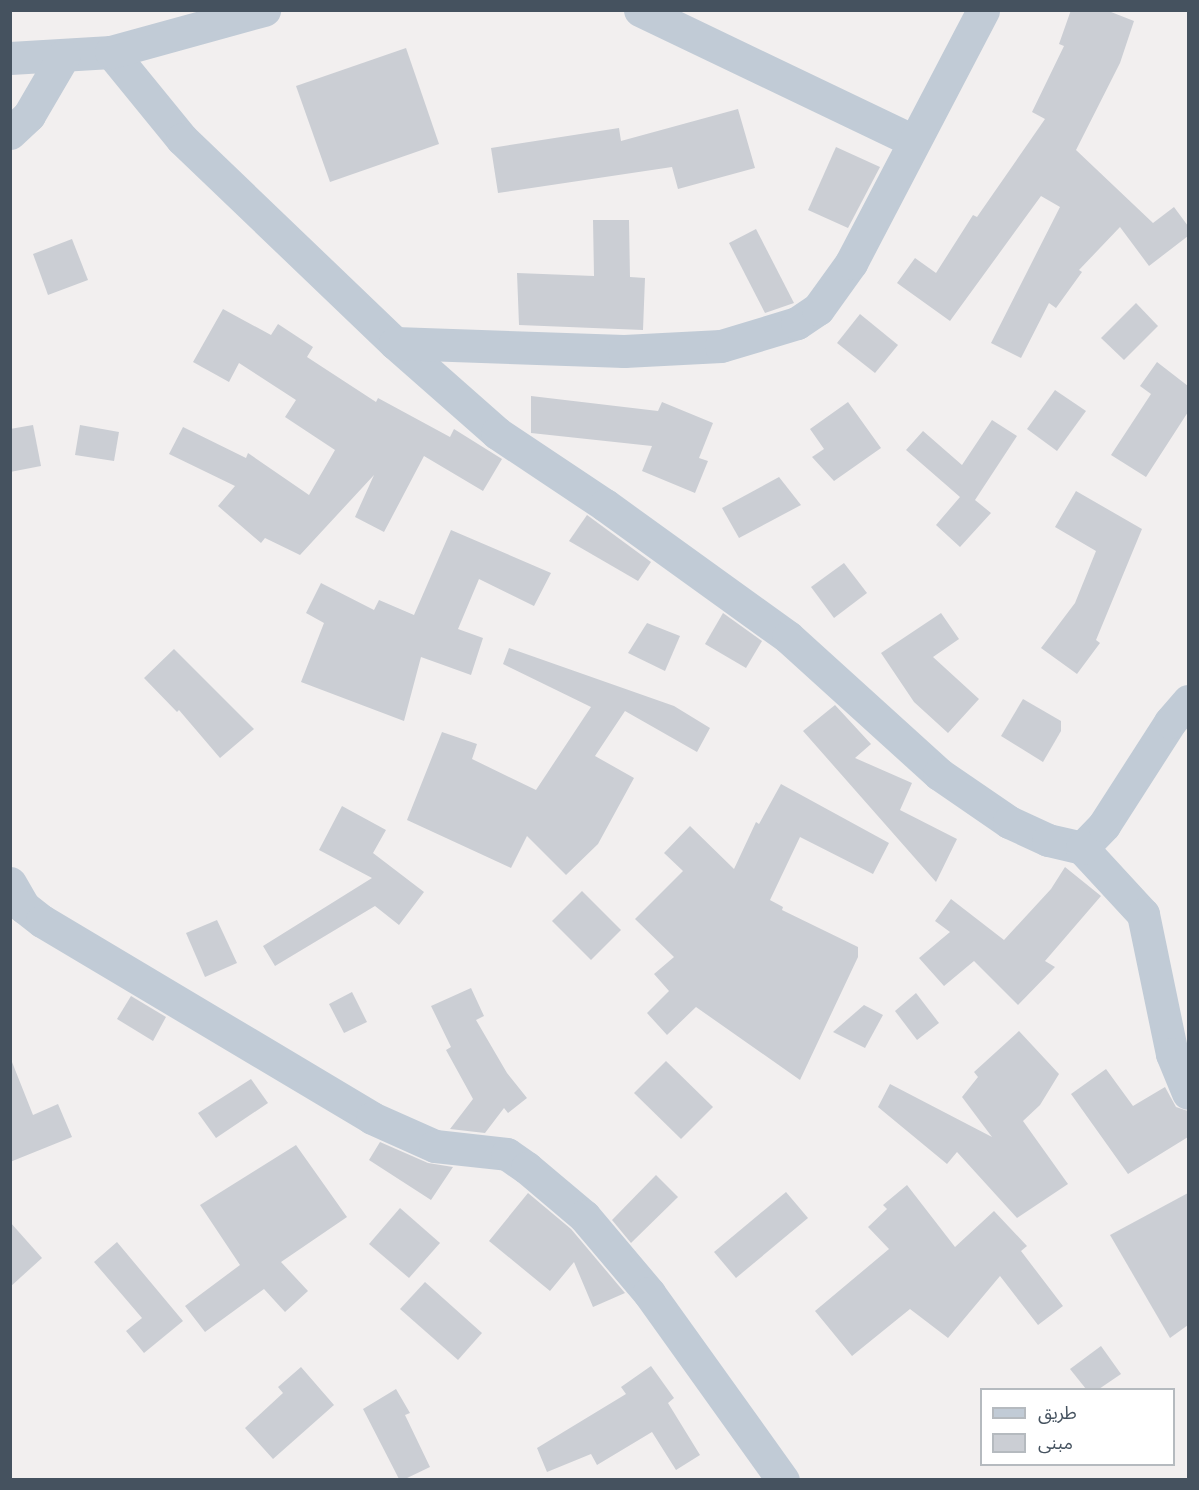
<!DOCTYPE html>
<html>
<head>
<meta charset="utf-8">
<style>
  body { margin:0 }
  #map { position:relative; width:1199px; height:1490px; overflow:hidden; background:#f2efef; font-family:Mulish,"Noto Sans Arabic",sans-serif }
  div>[style] { position:absolute }
  .building>* { inset:0; background:#cbced4 }
  .street>* { height:33px; margin:-16.5px; padding:0 16.5px; transform-origin:16.5px; border-radius:16.5px; background:#c1cbd6 }
  span { translate:-50% -50%; white-space:nowrap; text-align:center; line-height:1.15; -webkit-text-stroke:4.5px #fff; paint-order:stroke }
  .frame { position:absolute; inset:0; border:12px solid #45525f; pointer-events:none }
  .legend { position:absolute; left:980px; top:1388px; width:195px; height:78px; box-sizing:border-box; background:#fff; border:2px solid #b5babf; margin:0; padding:8px 10px; list-style:none; font-size:18px; color:#45525f }
  .legend li { display:flex; align-items:center; gap:12px; height:30px }
  .legend b { width:30px; border:2px solid #b5babf }
</style>
</head>
<body>
<div id="map">
  <div class="building">
    <div style="clip-path:polygon(1071px 10px,1106px 10px,1134px 21px,1120px 63px,1076px 150px,1153px 223px,1174px 207px,1188px 226px,1188px 236px,1149px 266px,1120px 227px,1079px 270px,1082px 272px,1056px 308px,1049px 303px,1021px 358px,991px 343px,1060px 207px,1041px 196px,950px 321px,897px 283px,915px 258px,936px 273px,973px 215px,977px 217px,1045px 119px,1032px 112px,1064px 46px,1059px 44px)"></div>
    <div style="clip-path:polygon(406px 48px,439px 144px,330px 182px,296px 86px)"></div>
    <div style="clip-path:polygon(738px 109px,755px 168px,678px 189px,672px 167px,498px 193px,491px 148px,619px 128px,621px 141px)"></div>
    <div style="clip-path:polygon(836px 147px,880px 167px,848px 228px,808px 210px)"></div>
    <div style="clip-path:polygon(593px 220px,629px 220px,630px 277px,645px 278px,643px 330px,519px 325px,517px 273px,594px 276px)"></div>
    <div style="clip-path:polygon(756px 229px,794px 303px,765px 313px,729px 243px)"></div>
    <div style="clip-path:polygon(72px 239px,88px 280px,48px 295px,33px 254px)"></div>
    <div style="clip-path:polygon(1136px 303px,1158px 326px,1124px 360px,1101px 338px)"></div>
    <div style="clip-path:polygon(223px 309px,271px 335px,278px 324px,313px 347px,307px 357px,376px 402px,378px 398px,450px 437px,454px 429px,502px 459px,483px 491px,424px 456px,384px 532px,355px 517px,374px 475px,300px 555px,265px 538px,261px 543px,218px 506px,235px 486px,169px 454px,183px 427px,246px 458px,248px 453px,309px 495px,335px 450px,285px 417px,296px 400px,239px 363px,229px 382px,193px 362px)"></div>
    <div style="clip-path:polygon(860px 314px,898px 345px,875px 373px,837px 343px)"></div>
    <div style="clip-path:polygon(1157px 362px,1188px 386px,1188px 412px,1146px 477px,1111px 455px,1151px 394px,1140px 386px)"></div>
    <div style="clip-path:polygon(1055px 390px,1086px 411px,1057px 451px,1027px 429px)"></div>
    <div style="clip-path:polygon(531px 396px,658px 411px,662px 402px,713px 423px,699px 458px,708px 461px,695px 493px,642px 471px,652px 446px,531px 433px)"></div>
    <div style="clip-path:polygon(848px 402px,881px 448px,834px 481px,812px 457px,824px 449px,810px 429px)"></div>
    <div style="clip-path:polygon(992px 420px,1017px 436px,975px 500px,991px 513px,960px 547px,936px 525px,960px 497px,906px 450px,923px 431px,962px 465px)"></div>
    <div style="clip-path:polygon(33px 425px,41px 466px,10px 472px,10px 429px)"></div>
    <div style="clip-path:polygon(80px 425px,119px 432px,114px 461px,75px 455px)"></div>
    <div style="clip-path:polygon(779px 477px,801px 505px,739px 538px,722px 508px)"></div>
    <div style="clip-path:polygon(1076px 491px,1142px 529px,1096px 640px,1100px 643px,1077px 674px,1041px 648px,1075px 603px,1096px 551px,1055px 527px)"></div>
    <div style="clip-path:polygon(587px 515px,651px 562px,638px 581px,569px 541px)"></div>
    <div style="clip-path:polygon(451px 530px,551px 573px,534px 606px,479px 579px,458px 629px,483px 638px,471px 675px,421px 657px,404px 721px,301px 682px,324px 623px,306px 613px,321px 583px,374px 610px,379px 600px,414px 615px)"></div>
    <div style="clip-path:polygon(844px 563px,867px 593px,834px 618px,811px 587px)"></div>
    <div style="clip-path:polygon(723px 613px,762px 641px,746px 668px,705px 644px)"></div>
    <div style="clip-path:polygon(941px 613px,959px 639px,933px 657px,979px 699px,948px 733px,914px 702px,881px 653px)"></div>
    <div style="clip-path:polygon(647px 623px,680px 636px,665px 671px,628px 653px)"></div>
    <div style="clip-path:polygon(509px 648px,674px 706px,710px 728px,697px 752px,625px 711px,595px 756px,634px 778px,598px 844px,566px 875px,527px 836px,511px 868px,407px 820px,442px 732px,477px 744px,472px 759px,536px 790px,591px 707px,503px 664px)"></div>
    <div style="clip-path:polygon(174px 649px,254px 729px,220px 758px,179px 710px,177px 712px,144px 678px)"></div>
    <div style="clip-path:polygon(1023px 699px,1061px 721px,1061px 731px,1043px 762px,1001px 736px)"></div>
    <div style="clip-path:polygon(835px 705px,871px 744px,855px 758px,912px 783px,900px 810px,957px 839px,936px 882px,803px 731px)"></div>
    <div style="clip-path:polygon(781px 784px,889px 843px,873px 874px,800px 837px,770px 900px,783px 907px,782px 910px,858px 947px,858px 957px,800px 1080px,696px 1007px,667px 1035px,647px 1013px,669px 991px,654px 974px,674px 957px,635px 919px,683px 871px,664px 853px,690px 826px,734px 869px,756px 822px,759px 824px)"></div>
    <div style="clip-path:polygon(342px 806px,386px 830px,373px 853px,424px 892px,399px 925px,375px 906px,275px 966px,263px 946px,372px 878px,319px 850px)"></div>
    <div style="clip-path:polygon(1065px 867px,1101px 896px,1045px 961px,1055px 967px,1018px 1005px,974px 961px,944px 986px,919px 958px,950px 932px,935px 921px,951px 899px,1004px 940px,1051px 889px)"></div>
    <div style="clip-path:polygon(582px 891px,621px 930px,591px 960px,552px 921px)"></div>
    <div style="clip-path:polygon(217px 920px,237px 963px,205px 977px,186px 933px)"></div>
    <div style="clip-path:polygon(471px 988px,484px 1016px,476px 1020px,507px 1073px,527px 1098px,508px 1113px,504px 1108px,485px 1133px,450px 1129px,473px 1099px,446px 1050px,451px 1047px,431px 1006px)"></div>
    <div style="clip-path:polygon(352px 992px,367px 1022px,344px 1033px,329px 1004px)"></div>
    <div style="clip-path:polygon(916px 993px,939px 1023px,917px 1040px,895px 1011px)"></div>
    <div style="clip-path:polygon(131px 996px,166px 1017px,153px 1041px,117px 1019px)"></div>
    <div style="clip-path:polygon(864px 1005px,883px 1015px,865px 1048px,833px 1032px)"></div>
    <div style="clip-path:polygon(1019px 1031px,1059px 1074px,1040px 1105px,1023px 1121px,1068px 1184px,1017px 1218px,957px 1152px,947px 1164px,878px 1107px,890px 1084px,992px 1137px,962px 1097px,978px 1077px,974px 1072px)"></div>
    <div style="clip-path:polygon(666px 1061px,713px 1107px,681px 1139px,634px 1093px)"></div>
    <div style="clip-path:polygon(12px 1062px,33px 1115px,58px 1104px,72px 1137px,10px 1162px)"></div>
    <div style="clip-path:polygon(1106px 1069px,1133px 1106px,1165px 1087px,1176px 1107px,1188px 1111px,1188px 1137px,1128px 1174px,1071px 1094px)"></div>
    <div style="clip-path:polygon(251px 1079px,268px 1103px,216px 1138px,198px 1113px)"></div>
    <div style="clip-path:polygon(380px 1142px,428px 1163px,453px 1167px,431px 1200px,369px 1160px)"></div>
    <div style="clip-path:polygon(296px 1145px,347px 1217px,281px 1262px,308px 1291px,285px 1312px,264px 1289px,205px 1332px,185px 1306px,240px 1265px,200px 1205px)"></div>
    <div style="clip-path:polygon(656px 1175px,678px 1197px,631px 1243px,612px 1220px)"></div>
    <div style="clip-path:polygon(907px 1185px,955px 1247px,994px 1211px,1027px 1246px,1021px 1251px,1063px 1306px,1038px 1325px,1000px 1276px,948px 1338px,910px 1309px,852px 1356px,815px 1311px,889px 1249px,868px 1227px,887px 1209px,883px 1205px)"></div>
    <div style="clip-path:polygon(786px 1192px,808px 1218px,736px 1278px,714px 1252px)"></div>
    <div style="clip-path:polygon(528px 1193px,571px 1229px,625px 1293px,593px 1307px,574px 1262px,550px 1291px,489px 1241px)"></div>
    <div style="clip-path:polygon(1188px 1193px,1188px 1325px,1170px 1338px,1110px 1235px)"></div>
    <div style="clip-path:polygon(400px 1208px,440px 1243px,409px 1278px,369px 1244px)"></div>
    <div style="clip-path:polygon(10px 1222px,42px 1258px,10px 1287px)"></div>
    <div style="clip-path:polygon(117px 1242px,183px 1321px,144px 1353px,126px 1331px,142px 1318px,94px 1262px)"></div>
    <div style="clip-path:polygon(425px 1282px,482px 1333px,458px 1360px,400px 1309px)"></div>
    <div style="clip-path:polygon(1101px 1346px,1121px 1374px,1099px 1389px,1086px 1389px,1070px 1369px)"></div>
    <div style="clip-path:polygon(651px 1366px,674px 1398px,668px 1403px,700px 1455px,676px 1470px,652px 1432px,597px 1465px,591px 1454px,547px 1472px,537px 1448px,626px 1394px,621px 1387px)"></div>
    <div style="clip-path:polygon(301px 1367px,334px 1405px,273px 1459px,245px 1428px,283px 1393px,278px 1387px)"></div>
    <div style="clip-path:polygon(396px 1389px,410px 1413px,405px 1415px,430px 1467px,405px 1479px,399px 1479px,363px 1409px)"></div>
  </div>
  <div class="street">
    <div style="left:640px;top:10px;width:303px;rotate:25.6deg"></div>
    <div style="left:111px;top:52px;width:112px;rotate:50.8deg"></div>
    <div style="left:182px;top:139px;width:295px;rotate:43.8deg"></div>
    <div style="left:395px;top:343px;width:136px;rotate:41.4deg"></div>
    <div style="left:497px;top:433px;width:130px;rotate:33.7deg"></div>
    <div style="left:605px;top:505px;width:226px;rotate:35.8deg"></div>
    <div style="left:788px;top:637px;width:204px;rotate:42.2deg"></div>
    <div style="left:939px;top:774px;width:85px;rotate:34.4deg"></div>
    <div style="left:1009px;top:822px;width:43px;rotate:24.8deg"></div>
    <div style="left:1048px;top:840px;width:35px;rotate:13deg"></div>
    <div style="left:1082px;top:848px;width:90px;rotate:47.3deg"></div>
    <div style="left:1143px;top:914px;width:143px;rotate:78.3deg"></div>
    <div style="left:1172px;top:1054px;width:42px;rotate:67.7deg"></div>
    <div style="left:10px;top:58px;width:101px;rotate:-3.4deg"></div>
    <div style="left:111px;top:52px;width:159px;rotate:-15.4deg"></div>
    <div style="left:10px;top:133px;width:26px;rotate:-43deg"></div>
    <div style="left:29px;top:115px;width:69px;rotate:-59.7deg"></div>
    <div style="left:395px;top:343px;width:229px;rotate:2deg"></div>
    <div style="left:624px;top:351px;width:97px;rotate:-3deg"></div>
    <div style="left:721px;top:346px;width:79px;rotate:-16.8deg"></div>
    <div style="left:797px;top:323px;width:25px;rotate:-34deg"></div>
    <div style="left:818px;top:309px;width:57px;rotate:-54.3deg"></div>
    <div style="left:851px;top:263px;width:285px;rotate:-62.4deg"></div>
    <div style="left:1082px;top:848px;width:32px;rotate:-46deg"></div>
    <div style="left:1104px;top:825px;width:122px;rotate:-57.3deg"></div>
    <div style="left:1170px;top:722px;width:28px;rotate:-49deg"></div>
    <div style="left:10px;top:883px;width:28px;rotate:60deg"></div>
    <div style="left:24px;top:907px;width:23px;rotate:38deg"></div>
    <div style="left:42px;top:921px;width:384px;rotate:30.8deg"></div>
    <div style="left:372px;top:1118px;width:69px;rotate:24deg"></div>
    <div style="left:435px;top:1146px;width:72px;rotate:6.3deg"></div>
    <div style="left:507px;top:1154px;width:24px;rotate:35deg"></div>
    <div style="left:527px;top:1168px;width:75px;rotate:40.1deg"></div>
    <div style="left:584px;top:1216px;width:101px;rotate:49.8deg"></div>
    <div style="left:649px;top:1293px;width:230px;rotate:54.4deg"></div>
  </div>
  <div class="frame"></div>
  <ul class="legend">
  <li><b style="height:8px;background:#c1cbd6"></b>طريق</li>
  <li><b style="height:16px;background:#cbced4"></b>مبنى</li>
  </ul>
</div>
</body>
</html>
